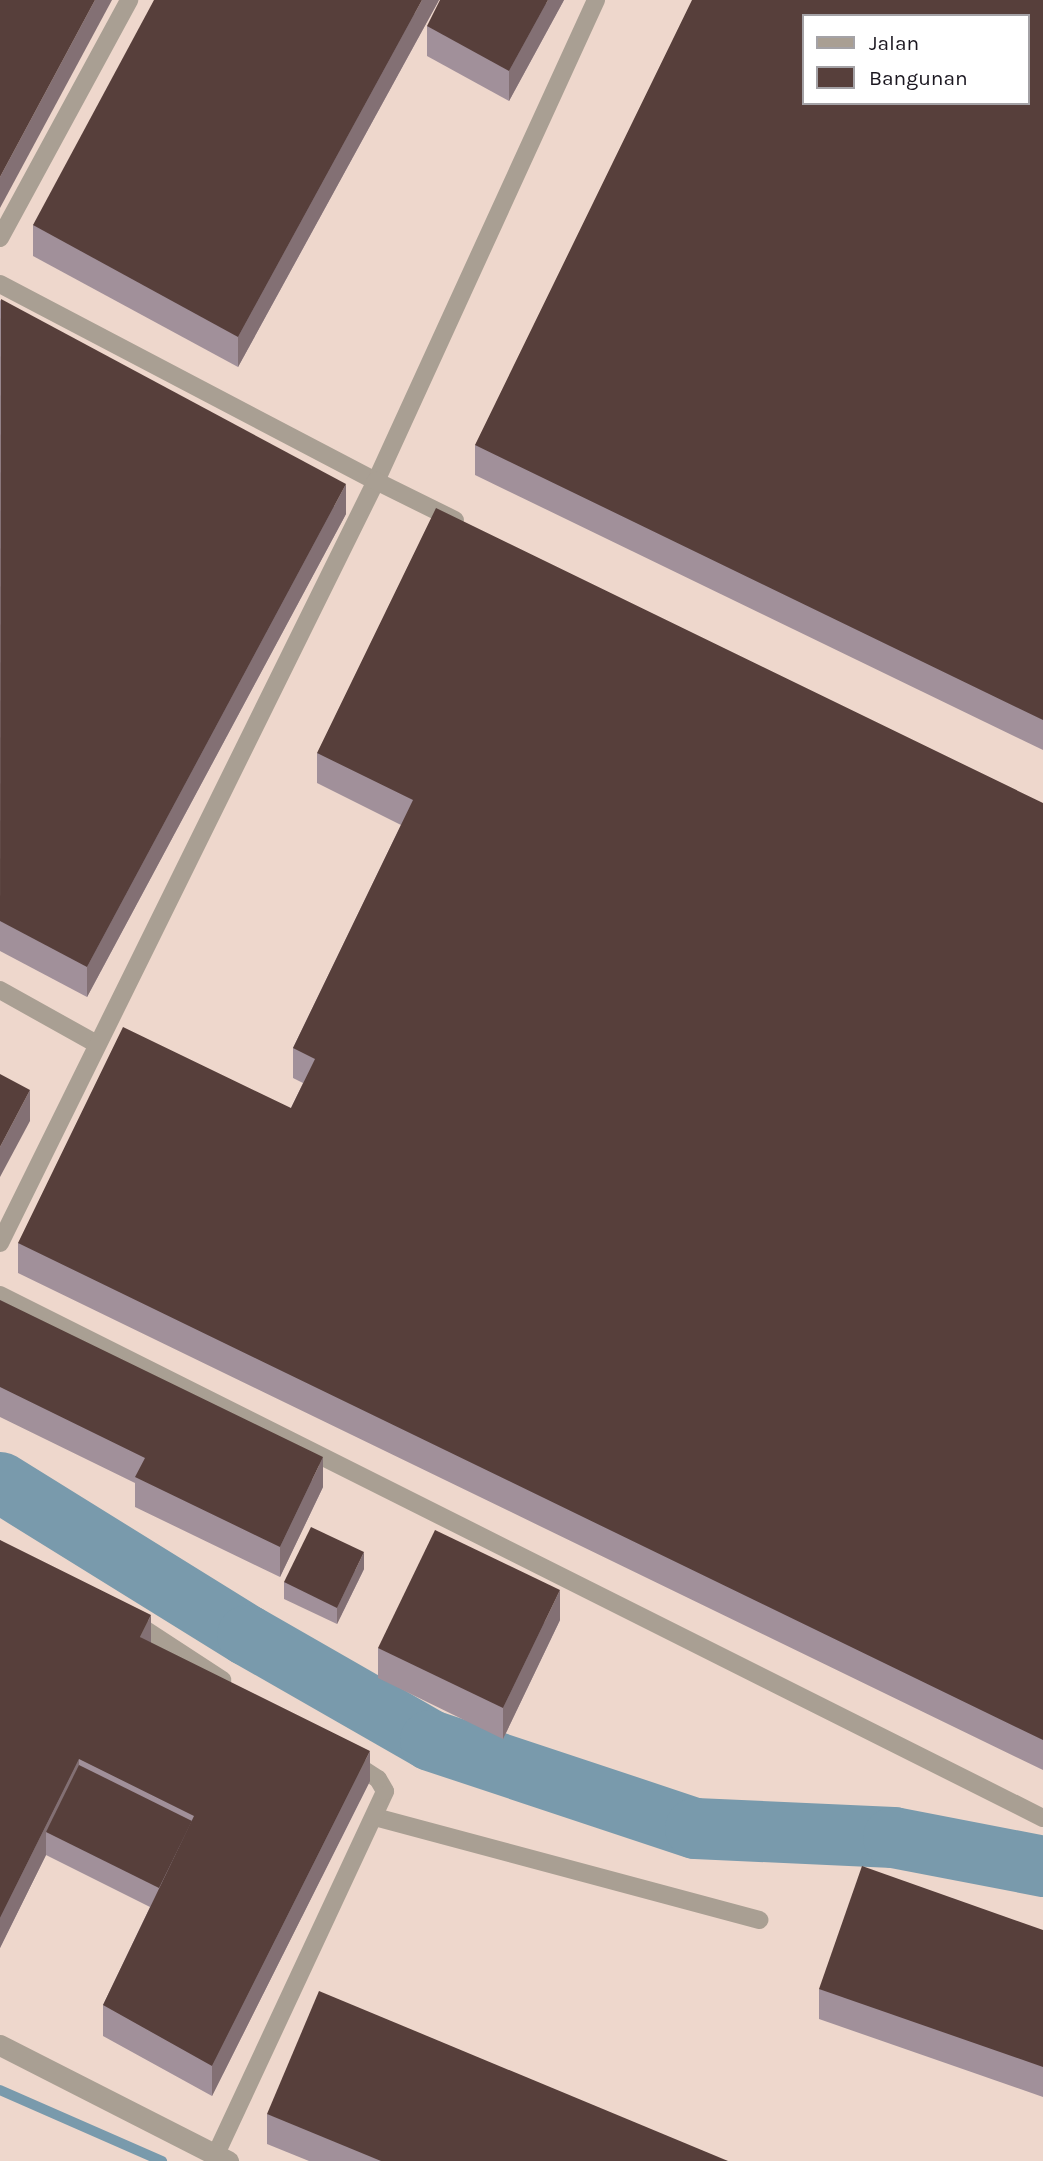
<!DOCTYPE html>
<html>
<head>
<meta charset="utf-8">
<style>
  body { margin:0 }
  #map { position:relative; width:1043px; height:2161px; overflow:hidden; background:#ebe1f9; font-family:Karla,sans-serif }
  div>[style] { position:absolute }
  .industrial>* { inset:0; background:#eed7cc }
  .stream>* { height:10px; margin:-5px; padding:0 5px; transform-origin:5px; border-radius:5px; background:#799aac }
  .river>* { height:61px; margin:-30.5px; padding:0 30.5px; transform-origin:30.5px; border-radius:30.5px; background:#799aac }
  .lane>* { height:18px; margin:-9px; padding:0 9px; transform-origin:9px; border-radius:9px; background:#a99f93 }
  .street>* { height:21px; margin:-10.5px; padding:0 10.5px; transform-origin:10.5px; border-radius:10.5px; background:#a99f93 }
  .wall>* { inset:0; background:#a1909a }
  .shaded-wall>* { inset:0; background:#837074 }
  .building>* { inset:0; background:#573f3b }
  span { translate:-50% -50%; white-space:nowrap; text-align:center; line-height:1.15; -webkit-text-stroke:7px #fff; paint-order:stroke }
  .legend { position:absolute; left:802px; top:14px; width:228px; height:91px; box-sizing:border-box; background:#fff; border:2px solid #a4a2a6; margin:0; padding:9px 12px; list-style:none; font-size:21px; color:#1b1720 }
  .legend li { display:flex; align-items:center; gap:14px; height:35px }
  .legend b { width:35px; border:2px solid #a4a2a6 }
</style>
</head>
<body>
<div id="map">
  <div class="industrial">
    <div style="clip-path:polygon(evenodd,0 0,1043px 0,1043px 2161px,0 2161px,0 0,803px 16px,1027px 16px,1027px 103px,803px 103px,803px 16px)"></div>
  </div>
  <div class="stream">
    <div style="left:0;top:2090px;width:177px;rotate:23.7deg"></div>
  </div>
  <div class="river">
    <div style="left:0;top:1482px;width:291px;rotate:31.8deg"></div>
    <div style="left:247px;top:1635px;width:211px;rotate:29.8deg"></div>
    <div style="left:430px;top:1740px;width:279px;rotate:18.4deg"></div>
    <div style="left:695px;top:1828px;width:198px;rotate:2.6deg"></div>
    <div style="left:893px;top:1837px;width:153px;rotate:10.9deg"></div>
  </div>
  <div class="lane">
    <div style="left:0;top:238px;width:271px;rotate:-61.5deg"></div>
    <div style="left:0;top:284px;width:424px;rotate:27.7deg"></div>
    <div style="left:376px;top:481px;width:529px;rotate:-65.42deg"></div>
    <div style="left:0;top:990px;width:109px;rotate:29.2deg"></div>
    <div style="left:0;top:1243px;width:850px;rotate:-63.74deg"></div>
    <div style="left:376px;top:481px;width:88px;rotate:26.3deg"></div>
    <div style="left:0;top:1295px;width:1167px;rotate:26.63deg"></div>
    <div style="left:132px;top:1621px;width:108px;rotate:33.2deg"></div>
    <div style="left:375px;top:1817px;width:398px;rotate:15deg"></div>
    <div style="left:216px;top:2154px;width:400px;rotate:-65deg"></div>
    <div style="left:385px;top:1791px;width:14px;rotate:-120deg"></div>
    <div style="left:378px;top:1779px;width:33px;rotate:-147deg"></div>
  </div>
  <div class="street">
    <div style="left:0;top:2045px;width:256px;rotate:27deg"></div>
  </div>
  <div class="wall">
    <div style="clip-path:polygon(439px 0,238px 367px,33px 256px,33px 225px)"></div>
    <div style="clip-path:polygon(564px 0,509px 101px,427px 56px,427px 26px)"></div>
    <div style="clip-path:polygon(1043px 0,1043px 750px,475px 475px,475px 445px)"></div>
    <div style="clip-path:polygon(0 300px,346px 514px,87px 997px,0 951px)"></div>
    <div style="clip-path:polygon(317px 753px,1043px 803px,1043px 1770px,18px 1273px,18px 1243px,291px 1108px,303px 1083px,293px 1078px,293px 1048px,401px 825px,317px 783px)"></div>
    <div style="clip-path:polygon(0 1300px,323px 1487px,280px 1577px,135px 1507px,135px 1483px,0 1417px)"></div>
    <div style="clip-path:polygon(0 1540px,151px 1643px,370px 1781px,212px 2096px,103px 2036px,103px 2005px,150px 1907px,46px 1855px,0 1948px)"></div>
    <div style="clip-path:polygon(364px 1569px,337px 1624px,284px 1599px,284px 1582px)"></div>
    <div style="clip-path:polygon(560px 1620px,503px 1739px,378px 1678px,378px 1648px)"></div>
    <div style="clip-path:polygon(1043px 1930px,1043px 2097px,819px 2019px,819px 1989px)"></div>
    <div style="clip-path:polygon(267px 2114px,728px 2161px,309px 2161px,267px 2144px)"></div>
  </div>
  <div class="shaded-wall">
    <div style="clip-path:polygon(95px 0,112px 0,0 208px,0 177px)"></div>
    <div style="clip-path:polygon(422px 0,439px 0,238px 367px,238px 337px)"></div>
    <div style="clip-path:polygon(548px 0,564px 0,509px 101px,509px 71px)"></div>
    <div style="clip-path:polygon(346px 484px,346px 514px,87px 997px,87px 967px)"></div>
    <div style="clip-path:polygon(30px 1090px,30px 1121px,0 1177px,0 1147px)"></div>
    <div style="clip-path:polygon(323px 1457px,323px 1487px,280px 1577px,280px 1547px)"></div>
    <div style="clip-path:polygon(364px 1552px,364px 1569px,337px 1624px,337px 1608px)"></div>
    <div style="clip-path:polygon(560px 1590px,560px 1620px,503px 1739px,503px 1708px)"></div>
    <div style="clip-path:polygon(151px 1615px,151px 1645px,140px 1637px)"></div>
    <div style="clip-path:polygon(370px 1751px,370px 1781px,212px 2096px,212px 2066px)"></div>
    <div style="clip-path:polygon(79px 1759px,79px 1789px,46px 1832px,46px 1855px,0 1948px,0 1918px)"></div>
  </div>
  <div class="building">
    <div style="clip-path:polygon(0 0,95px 0,0 177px)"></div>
    <div style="clip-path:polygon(154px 0,422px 0,238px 337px,33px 225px)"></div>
    <div style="clip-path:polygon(440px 0,548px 0,509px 71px,427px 26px)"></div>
    <div style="clip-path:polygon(evenodd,692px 0,1043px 0,1043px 720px,475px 445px,692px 0,803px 16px,1027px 16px,1027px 103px,803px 103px,803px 16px)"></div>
    <div style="clip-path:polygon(1px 299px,346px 484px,87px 967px,0 921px)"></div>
    <div style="clip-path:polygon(436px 508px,1043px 803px,1043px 1740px,18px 1243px,123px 1027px,291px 1108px,315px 1059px,293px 1048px,413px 800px,317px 753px)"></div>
    <div style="clip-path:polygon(0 1074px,30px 1090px,0 1147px)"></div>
    <div style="clip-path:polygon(0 1300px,323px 1457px,280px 1547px,135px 1477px,145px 1458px,0 1387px)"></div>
    <div style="clip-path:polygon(311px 1527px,364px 1552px,337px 1608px,284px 1582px)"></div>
    <div style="clip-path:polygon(435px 1530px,560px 1590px,503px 1708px,378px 1648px)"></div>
    <div style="clip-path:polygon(0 1540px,151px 1615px,140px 1637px,370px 1751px,212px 2066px,103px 2005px,194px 1816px,79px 1759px,0 1918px)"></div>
    <div style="clip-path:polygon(79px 1765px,192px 1821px,159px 1888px,46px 1832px)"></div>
    <div style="clip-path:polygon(862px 1866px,1043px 1930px,1043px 2067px,819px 1989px)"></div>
    <div style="clip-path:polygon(319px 1991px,728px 2161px,381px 2161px,267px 2114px)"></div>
  </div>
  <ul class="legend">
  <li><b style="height:9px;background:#a99f93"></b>Jalan</li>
  <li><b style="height:19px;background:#573f3b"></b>Bangunan</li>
  </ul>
</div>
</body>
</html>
